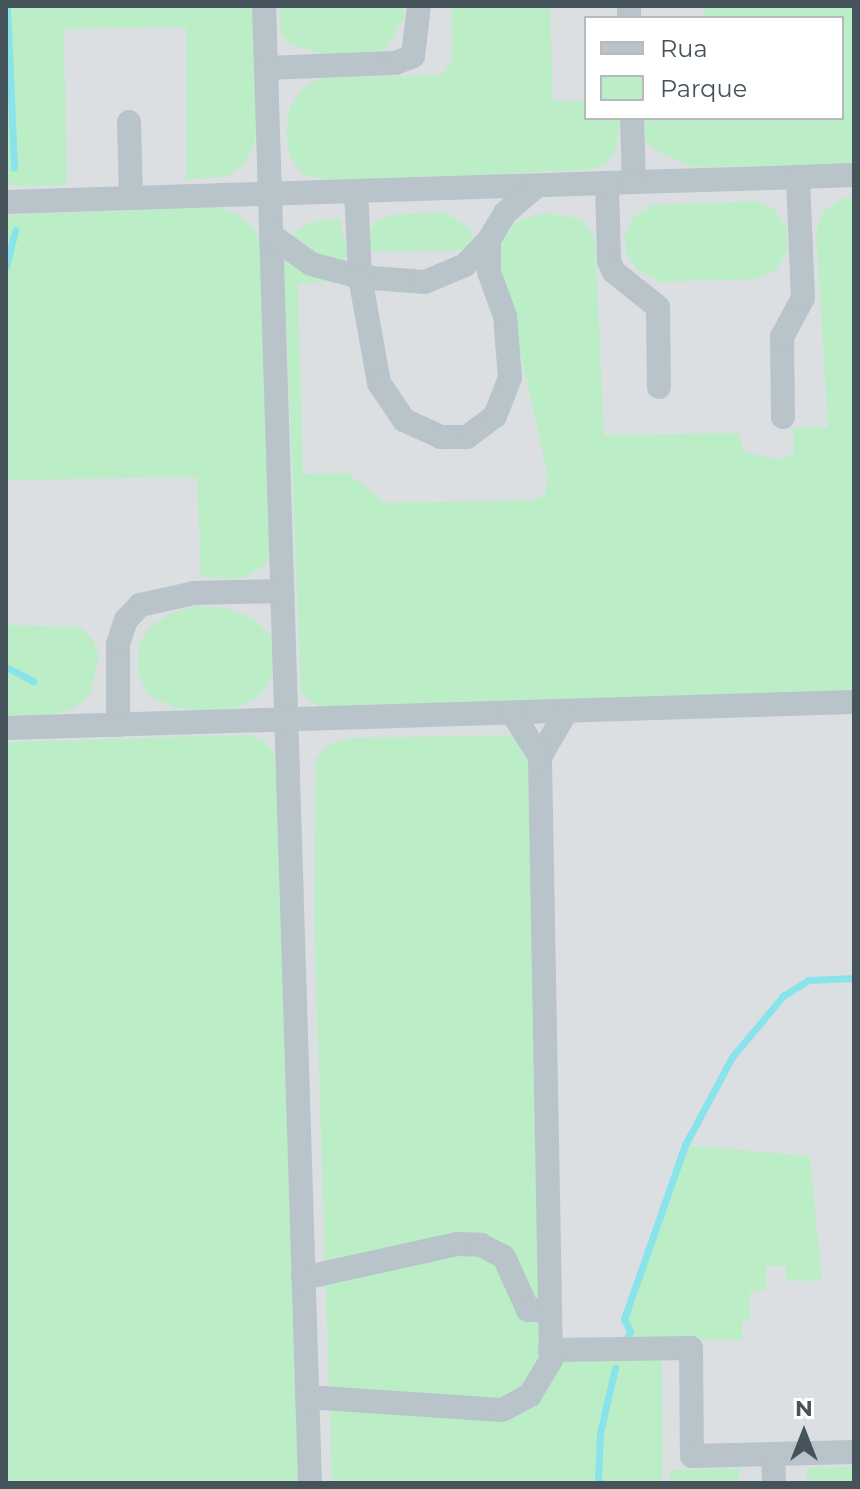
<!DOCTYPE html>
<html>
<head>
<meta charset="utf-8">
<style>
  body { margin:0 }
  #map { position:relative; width:860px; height:1489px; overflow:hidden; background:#f0eded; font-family:Montserrat,sans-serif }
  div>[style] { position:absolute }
  .airport>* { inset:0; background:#dcdfe2 }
  .green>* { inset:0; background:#bbeec7 }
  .stream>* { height:7px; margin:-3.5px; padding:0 3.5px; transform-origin:3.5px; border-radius:3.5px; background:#88e4ea }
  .minor>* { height:24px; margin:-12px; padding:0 12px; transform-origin:12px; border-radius:12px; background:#b8c4ca }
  span { translate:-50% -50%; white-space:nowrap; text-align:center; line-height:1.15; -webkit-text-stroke:8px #fff; paint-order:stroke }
  .frame { position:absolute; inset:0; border:8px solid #45535a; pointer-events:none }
  .legend { position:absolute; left:584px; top:16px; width:260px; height:104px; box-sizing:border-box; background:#fff; border:2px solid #b5babd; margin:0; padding:10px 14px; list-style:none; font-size:24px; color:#45535a }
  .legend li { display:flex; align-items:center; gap:16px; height:40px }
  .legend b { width:40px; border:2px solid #b5babd }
  .north { position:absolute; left:764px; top:1393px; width:80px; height:80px; -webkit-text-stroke:6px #fff; paint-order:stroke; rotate:0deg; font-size:22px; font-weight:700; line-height:32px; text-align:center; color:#45535a }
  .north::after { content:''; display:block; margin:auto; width:28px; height:36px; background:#45535a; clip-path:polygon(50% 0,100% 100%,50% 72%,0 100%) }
</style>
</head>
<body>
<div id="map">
  <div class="airport">
    <div style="clip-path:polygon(evenodd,6px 6px,854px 6px,854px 1483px,6px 1483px,6px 6px,586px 18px,842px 18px,842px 118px,586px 118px,586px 18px)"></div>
  </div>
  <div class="green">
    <div style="clip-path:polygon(6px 6px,253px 6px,258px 123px,254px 146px,244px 164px,228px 176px,186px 180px,186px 27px,64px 29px,67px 185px,6px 186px)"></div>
    <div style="clip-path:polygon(280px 6px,404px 6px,405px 16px,386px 48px,372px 55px,333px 57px,289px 44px,281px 34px)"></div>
    <div style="clip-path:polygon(451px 6px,550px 6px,553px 101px,586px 101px,586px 118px,621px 118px,615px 152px,606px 163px,589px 170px,333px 181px,303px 175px,290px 157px,286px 130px,290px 107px,303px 89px,320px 78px,442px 75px,452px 58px)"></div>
    <div style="clip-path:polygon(704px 6px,854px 6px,854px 165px,692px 167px,652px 148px,645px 138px,644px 118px,842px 118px,842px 18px,704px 18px)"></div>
    <div style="clip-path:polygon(854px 197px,854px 693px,319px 707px,301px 693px,284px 262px,289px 237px,310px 223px,339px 218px,348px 254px,329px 282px,298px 284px,303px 474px,348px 473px,386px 503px,535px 500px,545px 494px,548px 476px,500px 263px,501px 240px,518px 221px,545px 213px,581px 219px,595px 237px,604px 435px,738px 433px,744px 452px,779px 459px,794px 454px,793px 428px,828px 427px,816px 232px,822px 213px,840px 199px)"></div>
    <div style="clip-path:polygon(758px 201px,776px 211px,786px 226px,788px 249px,777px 269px,756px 279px,661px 282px,638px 270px,627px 255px,624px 237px,633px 217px,653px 205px)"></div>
    <div style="clip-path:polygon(216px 207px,237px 214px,254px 228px,261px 244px,273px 547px,265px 565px,246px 577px,224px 579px,201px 576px,197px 477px,6px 480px,6px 215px)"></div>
    <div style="clip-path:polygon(444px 212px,471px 229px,473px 241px,467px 250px,372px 252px,368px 232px,374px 223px,391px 215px)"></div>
    <div style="clip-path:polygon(198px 606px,225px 608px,253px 618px,271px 636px,275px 661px,269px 684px,256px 699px,234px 708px,205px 711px,174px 707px,148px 695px,138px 673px,138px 646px,151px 626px,171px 613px)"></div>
    <div style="clip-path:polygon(6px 625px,80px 627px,92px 638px,99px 656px,91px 694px,74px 709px,51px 715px,6px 716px)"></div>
    <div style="clip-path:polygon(246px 735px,264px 740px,274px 754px,277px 776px,298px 1483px,6px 1483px,6px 742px)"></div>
    <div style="clip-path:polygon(518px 735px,530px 757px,563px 1356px,662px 1360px,663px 1483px,332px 1483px,314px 913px,316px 758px,330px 744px,350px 738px)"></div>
    <div style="clip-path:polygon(685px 1145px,810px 1156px,822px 1281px,786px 1281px,786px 1266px,766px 1266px,766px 1290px,750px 1291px,750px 1321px,742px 1321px,742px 1340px,626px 1342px,630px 1331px,624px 1319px)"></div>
    <div style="clip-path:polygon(854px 1467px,854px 1483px,807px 1483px,807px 1468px)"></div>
    <div style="clip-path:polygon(739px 1468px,739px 1483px,670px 1483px,669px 1470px)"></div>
  </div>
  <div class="stream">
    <div style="left:7px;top:6px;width:162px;rotate:87.5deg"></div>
    <div style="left:6px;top:267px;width:38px;rotate:-76deg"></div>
    <div style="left:6px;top:667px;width:31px;rotate:27deg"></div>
    <div style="left:626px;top:1342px;width:12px;rotate:-70deg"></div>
    <div style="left:630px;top:1331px;width:13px;rotate:-117deg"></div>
    <div style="left:624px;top:1319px;width:184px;rotate:-70.7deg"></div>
    <div style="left:685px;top:1145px;width:100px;rotate:-61.9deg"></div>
    <div style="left:732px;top:1057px;width:80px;rotate:-50.1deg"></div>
    <div style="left:783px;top:996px;width:31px;rotate:-32deg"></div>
    <div style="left:809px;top:980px;width:45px;rotate:-2.5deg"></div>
    <div style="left:598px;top:1483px;width:50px;rotate:-87.7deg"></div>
    <div style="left:600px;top:1433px;width:67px;rotate:-77deg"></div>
  </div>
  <div class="minor">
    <div style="left:264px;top:6px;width:62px;rotate:88.2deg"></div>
    <div style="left:266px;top:68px;width:129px;rotate:-2.2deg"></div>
    <div style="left:395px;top:63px;width:19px;rotate:-21deg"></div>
    <div style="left:413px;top:56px;width:50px;rotate:-83.2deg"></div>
    <div style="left:629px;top:6px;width:12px;rotate:90deg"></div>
    <div style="left:266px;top:68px;width:1416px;rotate:88.22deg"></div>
    <div style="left:632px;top:118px;width:64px;rotate:88.2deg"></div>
    <div style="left:634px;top:182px;width:164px;rotate:-1.7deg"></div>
    <div style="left:129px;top:122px;width:76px;rotate:88.5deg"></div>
    <div style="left:634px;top:182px;width:27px;rotate:178deg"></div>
    <div style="left:607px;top:183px;width:78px;rotate:88.5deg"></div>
    <div style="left:609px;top:261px;width:12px;rotate:66deg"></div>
    <div style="left:614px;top:272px;width:56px;rotate:38.5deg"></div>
    <div style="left:658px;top:307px;width:80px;rotate:89.3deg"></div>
    <div style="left:356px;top:191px;width:86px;rotate:87.3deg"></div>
    <div style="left:360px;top:277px;width:65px;rotate:4.4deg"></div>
    <div style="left:425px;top:282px;width:43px;rotate:-23deg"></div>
    <div style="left:465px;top:265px;width:35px;rotate:-46deg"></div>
    <div style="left:6px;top:202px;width:601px;rotate:-1.81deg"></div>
    <div style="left:271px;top:235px;width:49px;rotate:35.9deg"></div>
    <div style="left:311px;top:264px;width:51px;rotate:14.9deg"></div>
    <div style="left:360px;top:277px;width:108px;rotate:79.8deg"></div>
    <div style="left:379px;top:383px;width:45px;rotate:56deg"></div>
    <div style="left:404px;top:420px;width:41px;rotate:24.7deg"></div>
    <div style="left:441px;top:437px;width:26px"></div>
    <div style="left:467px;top:437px;width:35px;rotate:-37deg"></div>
    <div style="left:495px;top:416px;width:41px;rotate:-68.5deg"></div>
    <div style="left:510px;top:378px;width:62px;rotate:-94.6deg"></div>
    <div style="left:505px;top:316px;width:47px;rotate:-110deg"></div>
    <div style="left:489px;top:272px;width:32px;rotate:-90deg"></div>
    <div style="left:489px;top:240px;width:31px;rotate:-59deg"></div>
    <div style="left:505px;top:213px;width:43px;rotate:-40.3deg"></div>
    <div style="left:783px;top:417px;width:80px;rotate:-90.7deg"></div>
    <div style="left:782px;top:337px;width:44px;rotate:-61.7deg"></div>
    <div style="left:803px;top:298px;width:121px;rotate:-92.4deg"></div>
    <div style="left:798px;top:177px;width:56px;rotate:-2deg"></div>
    <div style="left:118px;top:725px;width:81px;rotate:-90deg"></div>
    <div style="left:118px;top:644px;width:25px;rotate:-72deg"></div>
    <div style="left:126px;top:620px;width:21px;rotate:-47deg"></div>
    <div style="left:140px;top:605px;width:55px;rotate:-12.5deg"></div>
    <div style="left:194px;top:593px;width:88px;rotate:-1.3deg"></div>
    <div style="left:6px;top:728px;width:848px;rotate:-1.76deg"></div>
    <div style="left:540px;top:757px;width:52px;rotate:-60deg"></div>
    <div style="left:303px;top:1278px;width:158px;rotate:-12.4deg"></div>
    <div style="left:457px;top:1244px;width:24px;rotate:2deg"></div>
    <div style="left:481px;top:1245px;width:26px;rotate:28deg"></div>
    <div style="left:504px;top:1257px;width:58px;rotate:65.6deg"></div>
    <div style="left:528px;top:1310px;width:22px"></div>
    <div style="left:550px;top:1350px;width:141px;rotate:-0.8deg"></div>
    <div style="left:691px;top:1348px;width:108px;rotate:89.5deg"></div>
    <div style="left:692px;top:1456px;width:81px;rotate:-1.4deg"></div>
    <div style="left:307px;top:1397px;width:195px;rotate:3.8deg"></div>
    <div style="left:502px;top:1410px;width:32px;rotate:-28deg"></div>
    <div style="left:530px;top:1395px;width:41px;rotate:-59deg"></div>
    <div style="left:551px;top:1360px;width:603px;rotate:-91.05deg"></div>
    <div style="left:540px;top:757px;width:51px;rotate:-122.1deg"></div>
    <div style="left:774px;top:1483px;width:29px;rotate:-92deg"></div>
    <div style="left:773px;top:1454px;width:81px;rotate:-1.4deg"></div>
  </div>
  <div class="frame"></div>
  <ul class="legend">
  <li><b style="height:10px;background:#b8c4ca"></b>Rua</li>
  <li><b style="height:22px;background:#bbeec7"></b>Parque</li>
  </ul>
  <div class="north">N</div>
</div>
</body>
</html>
